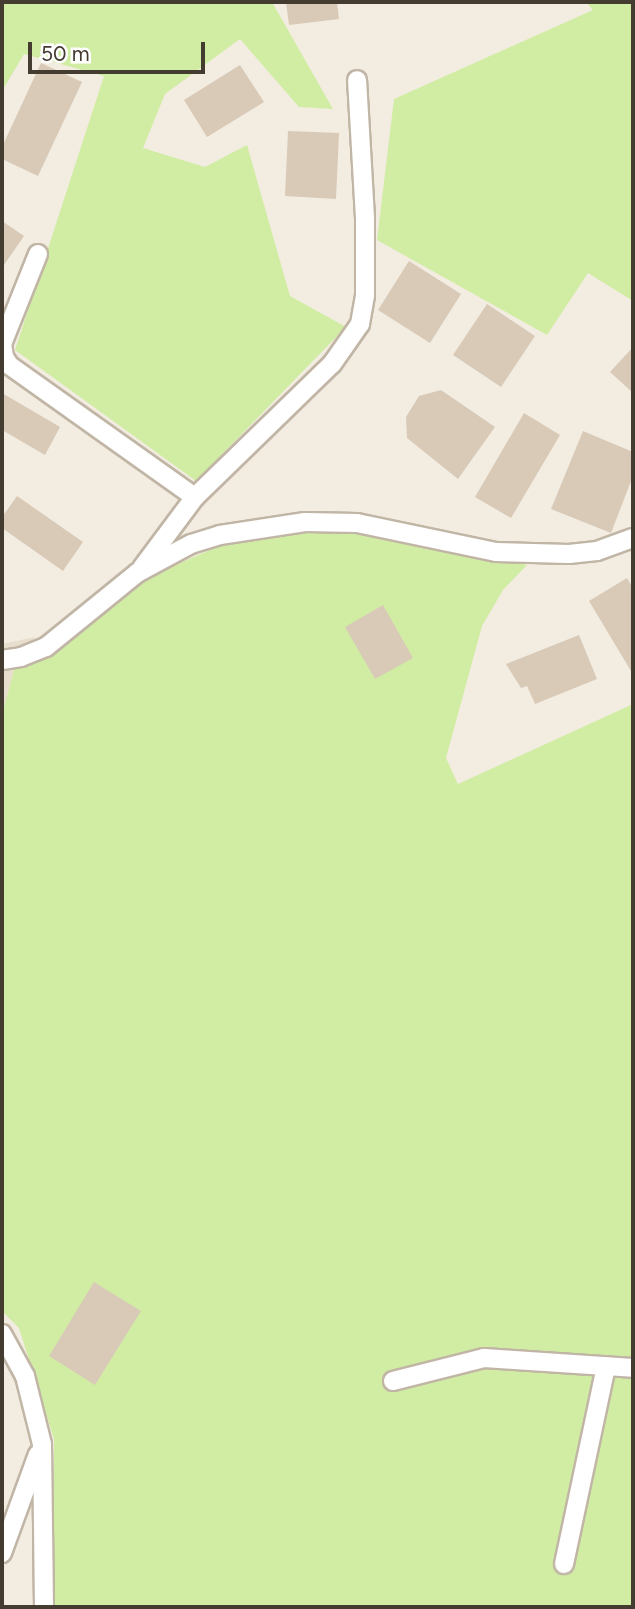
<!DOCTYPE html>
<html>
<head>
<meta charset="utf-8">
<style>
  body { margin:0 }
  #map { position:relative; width:635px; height:1609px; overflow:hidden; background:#f3ece1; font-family:Figtree,sans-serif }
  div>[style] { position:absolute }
  .residential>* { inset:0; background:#e7dece }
  .green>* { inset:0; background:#d1eda4 }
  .building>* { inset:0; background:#d9cab8 }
  .roads { filter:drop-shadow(2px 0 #c1b6a6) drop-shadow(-2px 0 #c1b6a6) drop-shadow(0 2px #c1b6a6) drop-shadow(0 -2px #c1b6a6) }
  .minor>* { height:18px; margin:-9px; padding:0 9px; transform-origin:9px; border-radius:9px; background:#fff }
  span { translate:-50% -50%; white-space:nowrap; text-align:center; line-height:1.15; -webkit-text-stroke:7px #fff; paint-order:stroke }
  .frame { position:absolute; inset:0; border:4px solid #443c31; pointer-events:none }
  .scale { position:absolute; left:28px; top:42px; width:177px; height:32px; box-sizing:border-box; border:4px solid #443c31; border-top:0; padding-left:9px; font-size:21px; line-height:24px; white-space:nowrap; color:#443c31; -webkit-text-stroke:5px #fff; paint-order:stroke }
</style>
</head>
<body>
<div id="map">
  <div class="residential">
    <div style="clip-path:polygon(35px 637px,15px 666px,2px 715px,2px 644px)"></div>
  </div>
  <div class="green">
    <div style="clip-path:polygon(2px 2px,272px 2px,333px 109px,299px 107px,240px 39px,165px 94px,143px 148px,205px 167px,247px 145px,290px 296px,346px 327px,196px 481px,15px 350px,104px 76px,24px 54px,2px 91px)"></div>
    <div style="clip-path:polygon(586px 2px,633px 2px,633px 301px,588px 273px,547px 335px,377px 240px,394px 99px,593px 10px)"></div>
    <div style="clip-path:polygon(282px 532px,355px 532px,527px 565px,503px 590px,482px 626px,446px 758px,458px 784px,633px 704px,633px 1607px,54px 1607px,54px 1439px,19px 1328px,2px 1311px,2px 715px,15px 666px,56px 652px,146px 578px,235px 539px)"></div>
  </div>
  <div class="building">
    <div style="clip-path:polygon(286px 2px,337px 2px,339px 19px,289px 25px)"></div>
    <div style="clip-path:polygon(41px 63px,82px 82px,38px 176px,2px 159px,2px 147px)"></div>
    <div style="clip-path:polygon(240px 65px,264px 102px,207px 137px,184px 100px)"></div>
    <div style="clip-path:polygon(288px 131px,339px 133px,336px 199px,285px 196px)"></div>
    <div style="clip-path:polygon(2px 221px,24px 236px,2px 268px)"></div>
    <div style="clip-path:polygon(409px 261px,461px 294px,430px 343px,378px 310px)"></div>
    <div style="clip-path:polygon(487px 304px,535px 336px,501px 387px,453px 355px)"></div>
    <div style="clip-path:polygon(633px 347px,633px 393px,610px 372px)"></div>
    <div style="clip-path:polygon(441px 390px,495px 427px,458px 479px,407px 438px,406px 417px,419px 396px)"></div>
    <div style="clip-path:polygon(2px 393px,60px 427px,45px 455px,2px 430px)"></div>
    <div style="clip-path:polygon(524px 413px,560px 435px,511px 518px,475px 497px)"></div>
    <div style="clip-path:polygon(583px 431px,633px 452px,633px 476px,611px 533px,551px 509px)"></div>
    <div style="clip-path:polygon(17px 496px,83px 542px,63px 571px,2px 528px,2px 517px)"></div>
    <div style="clip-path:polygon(627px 578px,633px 588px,633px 669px,631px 671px,589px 601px)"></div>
    <div style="clip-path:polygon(383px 605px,413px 658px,375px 679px,345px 627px)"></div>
    <div style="clip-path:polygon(579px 635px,597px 679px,535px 704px,527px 686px,521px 688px,506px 664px)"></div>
    <div style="clip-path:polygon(94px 1282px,141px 1311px,95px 1385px,49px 1356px)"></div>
  </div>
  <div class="roads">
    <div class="minor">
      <div style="left:38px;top:254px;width:97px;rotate:111.8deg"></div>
      <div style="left:2px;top:344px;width:13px;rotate:81deg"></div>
      <div style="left:4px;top:357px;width:9px;rotate:58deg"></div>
      <div style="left:9px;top:365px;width:228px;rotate:35.4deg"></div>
      <div style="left:142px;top:568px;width:89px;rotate:-53.3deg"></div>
      <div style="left:195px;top:497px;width:191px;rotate:-44.2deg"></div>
      <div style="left:332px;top:364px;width:49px;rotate:-55deg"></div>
      <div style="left:360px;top:324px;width:29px;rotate:-80deg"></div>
      <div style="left:365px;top:295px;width:77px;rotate:-90deg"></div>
      <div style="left:365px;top:218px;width:138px;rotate:-93.3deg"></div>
      <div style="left:2px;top:660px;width:19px;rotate:-9deg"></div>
      <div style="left:21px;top:657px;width:27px;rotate:-22deg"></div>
      <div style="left:46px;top:647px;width:117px;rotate:-39.1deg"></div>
      <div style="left:137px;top:573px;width:61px;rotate:-28.2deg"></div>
      <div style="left:191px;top:544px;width:30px;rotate:-17deg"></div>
      <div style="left:220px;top:535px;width:86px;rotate:-8.7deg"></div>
      <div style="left:305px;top:522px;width:52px;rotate:1.1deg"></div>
      <div style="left:357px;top:523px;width:142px;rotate:11.8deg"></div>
      <div style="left:496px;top:552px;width:73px;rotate:1.6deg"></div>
      <div style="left:569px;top:554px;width:28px;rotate:-6deg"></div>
      <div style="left:597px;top:551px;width:38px;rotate:-20deg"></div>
      <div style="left:2px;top:1334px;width:48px;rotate:61.3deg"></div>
      <div style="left:25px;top:1376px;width:70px;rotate:76deg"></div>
      <div style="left:42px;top:1444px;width:163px;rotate:89.3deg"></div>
      <div style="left:393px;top:1381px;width:94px;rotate:-14.2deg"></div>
      <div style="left:484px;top:1358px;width:149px;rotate:3.8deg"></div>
      <div style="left:2px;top:1553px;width:105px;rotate:-70deg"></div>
      <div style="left:564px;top:1564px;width:202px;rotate:-78deg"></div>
    </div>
  </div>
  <div class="frame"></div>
  <div class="scale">50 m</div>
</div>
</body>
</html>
